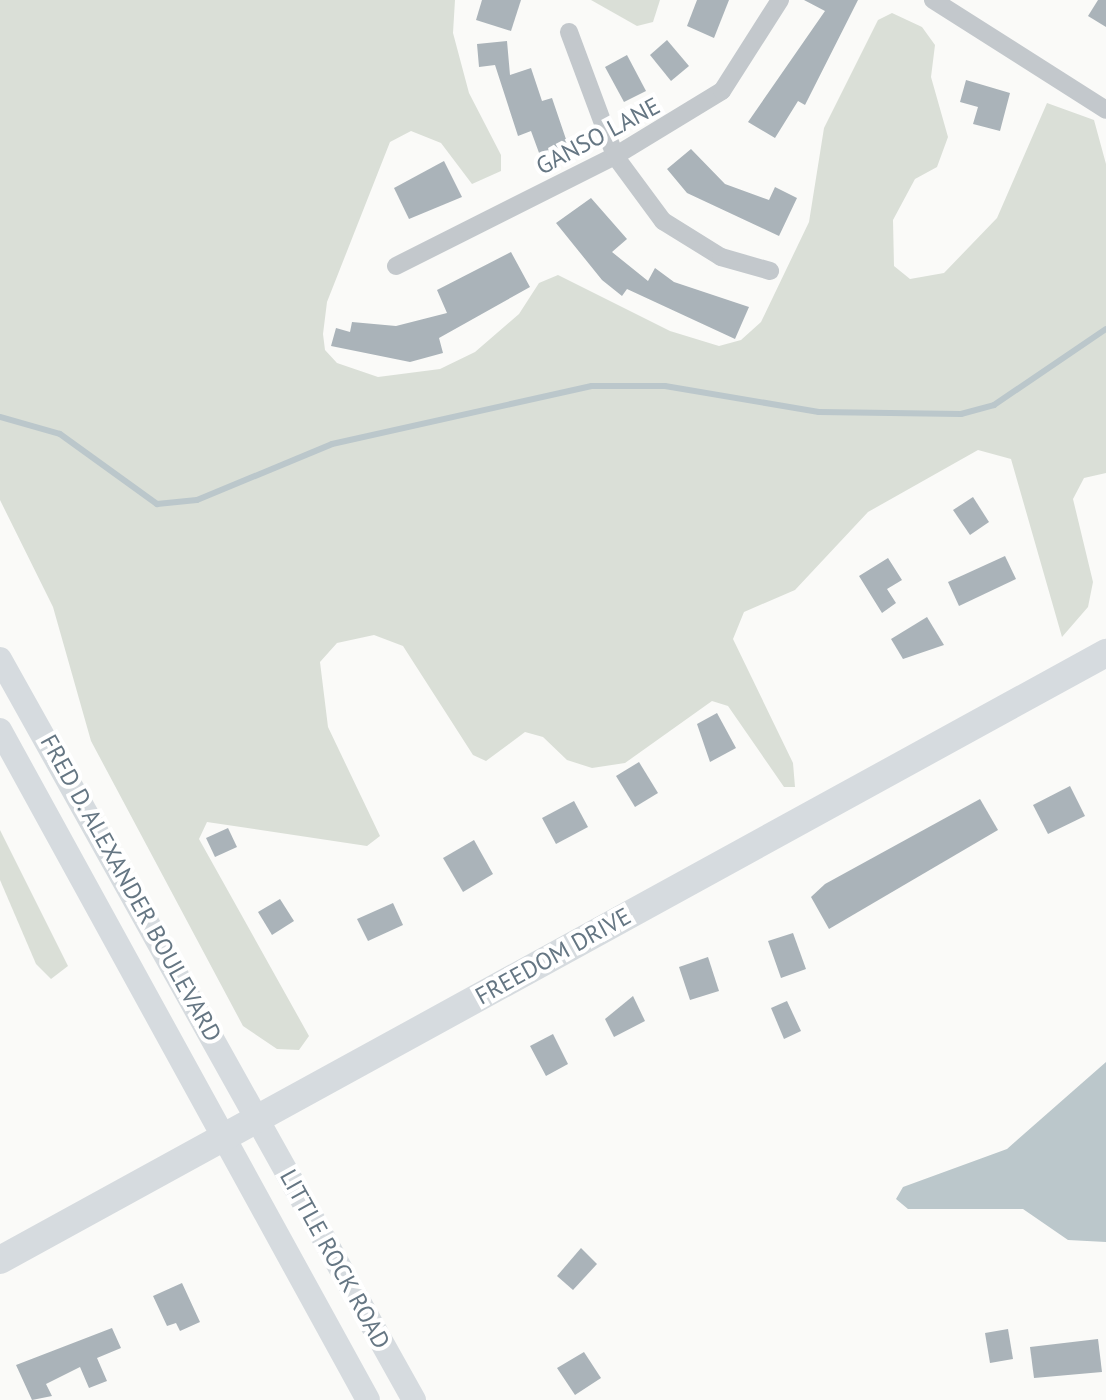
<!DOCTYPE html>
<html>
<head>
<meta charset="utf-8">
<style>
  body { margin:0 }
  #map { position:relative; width:1106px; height:1400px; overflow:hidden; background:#fafaf8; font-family:"PT Sans",sans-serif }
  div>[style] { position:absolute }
  .green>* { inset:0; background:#dadfd7 }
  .water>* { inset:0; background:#bbc7cb }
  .stream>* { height:6px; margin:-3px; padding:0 3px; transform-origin:3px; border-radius:3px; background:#bbc7cb }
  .building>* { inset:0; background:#aab3b9 }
  .minor>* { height:18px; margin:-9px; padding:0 9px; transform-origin:9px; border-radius:9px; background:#c3c8cc }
  .secondary>* { height:24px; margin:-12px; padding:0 12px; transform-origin:12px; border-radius:12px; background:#d6dbdf }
  .primary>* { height:28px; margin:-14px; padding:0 14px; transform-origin:14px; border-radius:14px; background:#d6dbdf }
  span { translate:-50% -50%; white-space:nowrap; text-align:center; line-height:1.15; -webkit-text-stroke:8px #fff; paint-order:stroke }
  .street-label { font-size:24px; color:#657683 }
</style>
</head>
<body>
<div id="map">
  <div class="green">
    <div style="clip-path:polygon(0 0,455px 0,453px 33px,469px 93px,501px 155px,501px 171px,472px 184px,441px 143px,411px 131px,390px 142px,327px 302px,323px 334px,325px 350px,337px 363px,378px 377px,440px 369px,475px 352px,519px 314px,539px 283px,558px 275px,670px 331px,719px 346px,741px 340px,761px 322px,809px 222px,824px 128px,878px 20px,892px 13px,922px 27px,935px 45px,931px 77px,948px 137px,937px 167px,915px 179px,893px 220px,894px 266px,910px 279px,944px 273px,997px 218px,1047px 103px,1094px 120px,1106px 164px,1106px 473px,1084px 478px,1073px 499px,1093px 582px,1088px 607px,1062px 637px,1011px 459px,978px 450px,868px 512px,795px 590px,744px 612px,733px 639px,793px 763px,795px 787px,784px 787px,728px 706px,712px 701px,625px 763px,592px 768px,567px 760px,543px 737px,525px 732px,486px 761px,473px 755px,403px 646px,374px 635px,337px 643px,320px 662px,328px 727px,380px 836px,367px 846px,207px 822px,199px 839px,309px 1036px,299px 1050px,277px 1049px,243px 1026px,91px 741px,53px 607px,0 500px)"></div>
    <div style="clip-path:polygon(591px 0,660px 0,653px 22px,637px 26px)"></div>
    <div style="clip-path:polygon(0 830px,68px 966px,51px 979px,36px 964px,0 880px)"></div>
  </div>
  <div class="water">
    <div style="clip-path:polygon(1106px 1062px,1106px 1242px,1068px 1240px,1023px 1209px,908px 1209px,896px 1199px,903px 1187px,1007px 1149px)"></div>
  </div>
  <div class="stream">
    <div style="left:0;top:417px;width:62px;rotate:15.8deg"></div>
    <div style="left:60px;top:434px;width:120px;rotate:35.8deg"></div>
    <div style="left:157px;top:504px;width:40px;rotate:-5.7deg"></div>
    <div style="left:197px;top:500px;width:146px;rotate:-22.5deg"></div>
    <div style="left:332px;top:444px;width:266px;rotate:-12.6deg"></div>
    <div style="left:592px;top:386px;width:73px"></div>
    <div style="left:665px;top:386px;width:156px;rotate:9.6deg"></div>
    <div style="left:819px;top:412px;width:142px;rotate:0.8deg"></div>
    <div style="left:961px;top:414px;width:34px;rotate:-15deg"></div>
    <div style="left:994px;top:405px;width:135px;rotate:-34.2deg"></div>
  </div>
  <div class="building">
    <div style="clip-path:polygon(482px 0,521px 0,511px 31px,476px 20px)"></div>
    <div style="clip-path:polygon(697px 0,729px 0,714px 38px,687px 26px)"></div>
    <div style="clip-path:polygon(804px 0,858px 0,805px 105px,798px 101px,775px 138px,748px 122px,825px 11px)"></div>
    <div style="clip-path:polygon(1098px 0,1106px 0,1106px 27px,1088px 16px)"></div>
    <div style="clip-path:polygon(667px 40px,689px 66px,671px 81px,650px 55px)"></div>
    <div style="clip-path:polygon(507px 41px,510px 75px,531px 68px,542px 101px,552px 98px,570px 151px,542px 161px,531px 131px,518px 136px,495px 65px,479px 67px,477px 44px)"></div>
    <div style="clip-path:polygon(627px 55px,646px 91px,624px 102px,605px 67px)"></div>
    <div style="clip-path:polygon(966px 80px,1010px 93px,1000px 131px,973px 124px,978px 107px,960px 102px)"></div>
    <div style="clip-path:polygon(691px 149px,725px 184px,769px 200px,775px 187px,797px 198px,779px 236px,687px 193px,667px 169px)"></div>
    <div style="clip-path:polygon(444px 161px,462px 197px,409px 219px,394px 188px)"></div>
    <div style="clip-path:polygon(591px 198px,627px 239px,612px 252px,648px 281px,655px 268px,674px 282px,749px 307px,735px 339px,627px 289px,622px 296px,602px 280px,556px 223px)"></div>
    <div style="clip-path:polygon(511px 252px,530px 287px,439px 338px,443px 353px,410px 362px,331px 346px,336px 328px,350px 332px,352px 322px,396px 326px,447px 313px,437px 290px)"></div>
    <div style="clip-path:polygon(973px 497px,989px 522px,970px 535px,953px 510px)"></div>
    <div style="clip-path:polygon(1005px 556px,1016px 579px,959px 606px,948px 582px)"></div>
    <div style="clip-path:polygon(888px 558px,902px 580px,887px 589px,896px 603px,882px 613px,859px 576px)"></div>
    <div style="clip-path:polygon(927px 617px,944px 645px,903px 659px,891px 639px)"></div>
    <div style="clip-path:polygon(717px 713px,736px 748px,710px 762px,697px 724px)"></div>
    <div style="clip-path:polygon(639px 762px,658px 793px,635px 807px,616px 776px)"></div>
    <div style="clip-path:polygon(1070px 786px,1085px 816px,1048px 834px,1033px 805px)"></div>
    <div style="clip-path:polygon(980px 799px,998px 830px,829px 929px,811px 897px,825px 884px)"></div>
    <div style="clip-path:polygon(574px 801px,588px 827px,556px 844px,542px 818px)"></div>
    <div style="clip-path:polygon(228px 828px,237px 847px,215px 857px,206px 838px)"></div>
    <div style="clip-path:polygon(474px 840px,493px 874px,463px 892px,443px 858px)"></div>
    <div style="clip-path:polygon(280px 899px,294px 921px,272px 935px,258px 912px)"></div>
    <div style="clip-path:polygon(393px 903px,403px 925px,368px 941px,357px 919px)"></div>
    <div style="clip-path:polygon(793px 933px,806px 969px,781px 978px,768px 941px)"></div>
    <div style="clip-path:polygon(708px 957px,719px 991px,690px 1000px,679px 967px)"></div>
    <div style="clip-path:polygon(633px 996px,645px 1021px,614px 1037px,605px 1019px)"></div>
    <div style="clip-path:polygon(787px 1001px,801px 1031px,784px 1039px,771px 1008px)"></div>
    <div style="clip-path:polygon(553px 1034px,568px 1064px,546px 1076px,530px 1046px)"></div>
    <div style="clip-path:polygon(581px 1248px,597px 1264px,573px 1290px,557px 1276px)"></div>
    <div style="clip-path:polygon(182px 1283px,200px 1322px,180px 1331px,176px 1323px,167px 1326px,153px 1296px)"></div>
    <div style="clip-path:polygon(112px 1328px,121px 1348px,97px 1358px,107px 1381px,89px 1388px,80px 1367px,46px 1384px,52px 1396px,32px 1400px,16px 1365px)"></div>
    <div style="clip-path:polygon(1008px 1329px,1013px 1359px,990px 1363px,985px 1333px)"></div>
    <div style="clip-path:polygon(1098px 1339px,1102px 1372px,1034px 1378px,1030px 1347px)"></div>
    <div style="clip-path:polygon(584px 1352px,601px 1378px,575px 1395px,557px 1368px)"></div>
  </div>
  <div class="minor">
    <div style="left:933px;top:0;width:205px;rotate:32.4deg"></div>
    <div style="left:569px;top:32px;width:132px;rotate:69.6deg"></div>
    <div style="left:615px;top:156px;width:81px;rotate:53.6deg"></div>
    <div style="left:663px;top:221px;width:68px;rotate:31.8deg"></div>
    <div style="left:721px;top:257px;width:51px;rotate:15.9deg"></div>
    <div style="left:396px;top:266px;width:245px;rotate:-26.7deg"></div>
    <div style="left:615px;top:156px;width:125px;rotate:-31.3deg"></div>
    <div style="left:722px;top:91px;width:108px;rotate:-57.5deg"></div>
  </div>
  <div class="secondary">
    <div style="left:0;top:659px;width:849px;rotate:60.81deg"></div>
    <div style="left:0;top:730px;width:764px;rotate:61.22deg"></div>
  </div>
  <div class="primary">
    <div style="left:0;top:1260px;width:1262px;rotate:-28.76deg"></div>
  </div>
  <div class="street-label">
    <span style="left:598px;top:136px;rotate:-28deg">GANSO LANE</span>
    <span style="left:131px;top:888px;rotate:61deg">FRED D. ALEXANDER BOULEVARD</span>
    <span style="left:553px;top:956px;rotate:-29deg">FREEDOM DRIVE</span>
    <span style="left:335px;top:1259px;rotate:61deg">LITTLE ROCK ROAD</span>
  </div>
</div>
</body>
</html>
